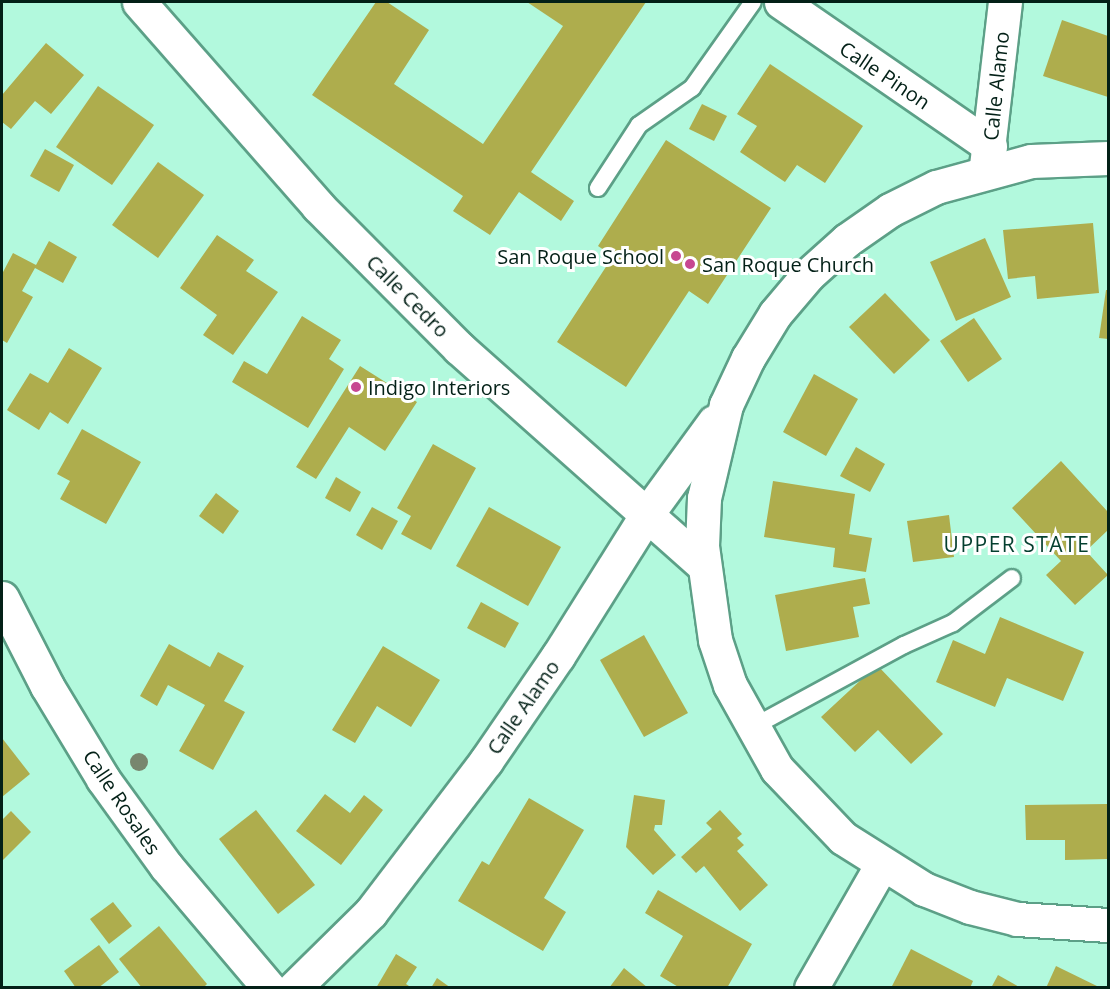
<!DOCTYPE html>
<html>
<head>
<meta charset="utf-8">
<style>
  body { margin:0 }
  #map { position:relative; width:1110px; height:989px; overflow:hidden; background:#b2f9dd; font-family:"Open Sans",sans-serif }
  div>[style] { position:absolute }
  .building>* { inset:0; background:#aead4d }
  .roads { filter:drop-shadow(2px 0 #5ca087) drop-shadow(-2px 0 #5ca087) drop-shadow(0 2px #5ca087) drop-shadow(0 -2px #5ca087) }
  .service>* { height:16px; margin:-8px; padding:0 8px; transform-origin:8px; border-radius:8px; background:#fff }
  .minor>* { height:33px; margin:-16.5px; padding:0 16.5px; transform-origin:16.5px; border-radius:16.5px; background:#fff }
  .trees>* { width:18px; height:18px; margin:-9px; border-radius:50%; background:#78866e }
  .dots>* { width:16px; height:16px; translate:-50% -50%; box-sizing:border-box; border:3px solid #fff; border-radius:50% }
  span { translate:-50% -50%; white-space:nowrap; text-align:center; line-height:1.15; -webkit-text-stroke:6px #fff; paint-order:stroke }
  .street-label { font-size:20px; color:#032017 }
  .poi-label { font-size:20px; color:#032017 }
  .right { translate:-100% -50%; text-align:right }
  .left { translate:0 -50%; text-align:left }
  .neighbourhood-label { font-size:21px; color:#043f2f; letter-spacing:1.5px }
  .frame { position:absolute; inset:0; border:3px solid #032017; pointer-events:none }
</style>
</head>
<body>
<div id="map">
  <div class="building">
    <div style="clip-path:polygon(376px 2px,387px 2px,429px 30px,394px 84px,483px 144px,563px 26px,527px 2px,646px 2px,531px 172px,574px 201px,561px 221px,519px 192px,490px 235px,453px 211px,463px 196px,312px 95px)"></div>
    <div style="clip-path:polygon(1062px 20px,1108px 36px,1108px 97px,1043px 76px)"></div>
    <div style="clip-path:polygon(46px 43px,84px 75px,51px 114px,35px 101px,11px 129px,2px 122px,2px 95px)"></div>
    <div style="clip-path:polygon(770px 64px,863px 126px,825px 183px,797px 165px,785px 182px,740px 152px,757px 126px,737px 114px)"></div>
    <div style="clip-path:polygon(98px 86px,154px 125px,112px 185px,56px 147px)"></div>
    <div style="clip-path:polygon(702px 104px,727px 116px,714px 141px,689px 129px)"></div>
    <div style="clip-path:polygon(666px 140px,771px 208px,708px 304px,689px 291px,626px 387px,557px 342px,613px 256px,598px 246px)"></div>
    <div style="clip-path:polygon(45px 149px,74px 165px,59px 192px,30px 176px)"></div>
    <div style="clip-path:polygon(158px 162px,204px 195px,158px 258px,112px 225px)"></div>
    <div style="clip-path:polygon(1093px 223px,1099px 293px,1037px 299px,1035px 276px,1008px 279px,1003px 230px)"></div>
    <div style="clip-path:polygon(217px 235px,254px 260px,246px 271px,278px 292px,233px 355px,203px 335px,217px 315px,180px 288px)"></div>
    <div style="clip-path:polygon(985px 238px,1011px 297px,956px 321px,930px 262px)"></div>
    <div style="clip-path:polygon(49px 241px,77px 257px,63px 283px,35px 268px,22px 291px,33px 297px,7px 343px,2px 340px,2px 274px,13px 253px,36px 265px)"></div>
    <div style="clip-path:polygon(1106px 290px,1108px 290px,1108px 339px,1099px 338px)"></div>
    <div style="clip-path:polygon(885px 293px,930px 340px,894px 374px,849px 327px)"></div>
    <div style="clip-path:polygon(302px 316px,341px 340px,329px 359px,344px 369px,308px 428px,232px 382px,244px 361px,267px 374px)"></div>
    <div style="clip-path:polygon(974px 318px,1002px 359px,968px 382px,940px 341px)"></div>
    <div style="clip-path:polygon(69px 348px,102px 368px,68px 424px,50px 412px,39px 430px,7px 410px,30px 373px,48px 383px)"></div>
    <div style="clip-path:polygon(360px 366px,417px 402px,385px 451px,349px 427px,316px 479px,296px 467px)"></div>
    <div style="clip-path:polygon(814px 374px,858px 399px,826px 456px,783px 432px)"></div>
    <div style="clip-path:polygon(82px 429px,141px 462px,106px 524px,60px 499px,70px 481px,57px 474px)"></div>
    <div style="clip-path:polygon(433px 444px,476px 468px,431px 550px,401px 534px,411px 516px,397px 508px)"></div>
    <div style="clip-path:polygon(856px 447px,885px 464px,870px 492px,840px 476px)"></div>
    <div style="clip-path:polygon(1061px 461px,1108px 512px,1108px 530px,1086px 551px,1108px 575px,1075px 605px,1046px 575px,1061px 561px,1012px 508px)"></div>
    <div style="clip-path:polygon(336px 477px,361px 492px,350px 512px,325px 498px)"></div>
    <div style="clip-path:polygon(773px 481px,855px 494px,849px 534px,872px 538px,866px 572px,833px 567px,835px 548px,764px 537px)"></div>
    <div style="clip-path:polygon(216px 493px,239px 511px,223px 534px,199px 516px)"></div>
    <div style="clip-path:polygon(372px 507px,398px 521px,382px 550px,356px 535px)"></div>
    <div style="clip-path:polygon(489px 507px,561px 547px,528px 606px,456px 566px)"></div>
    <div style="clip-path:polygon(949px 515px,954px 557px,913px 562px,907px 521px)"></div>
    <div style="clip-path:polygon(865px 578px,870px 604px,853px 607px,859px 637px,786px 651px,775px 595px)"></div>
    <div style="clip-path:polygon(481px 602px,519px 623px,505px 648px,467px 628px)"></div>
    <div style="clip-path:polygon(1000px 617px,1084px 652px,1063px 701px,1007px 678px,995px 707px,936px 682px,953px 640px,985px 654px)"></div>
    <div style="clip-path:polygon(644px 635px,688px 713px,644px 737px,600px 660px)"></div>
    <div style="clip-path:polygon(169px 644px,210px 667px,218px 652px,244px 666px,224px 701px,245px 712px,213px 770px,179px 751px,205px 705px,168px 685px,157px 706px,140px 696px)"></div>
    <div style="clip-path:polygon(383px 646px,440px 680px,411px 727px,377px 706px,355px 743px,332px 730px)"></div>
    <div style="clip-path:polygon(877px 665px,943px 734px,911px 764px,878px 730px,855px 752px,821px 717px)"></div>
    <div style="clip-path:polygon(2px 738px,30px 774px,2px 797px)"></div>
    <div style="clip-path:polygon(325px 794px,350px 813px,364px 795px,383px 810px,341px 865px,296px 831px)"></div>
    <div style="clip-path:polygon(634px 795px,665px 800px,662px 825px,655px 825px,654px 830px,676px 855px,653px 875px,626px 847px)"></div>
    <div style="clip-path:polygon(529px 798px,584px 830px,544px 898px,566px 912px,543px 951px,458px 901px,482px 861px,489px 865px)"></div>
    <div style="clip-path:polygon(1108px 804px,1108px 859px,1065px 860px,1065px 840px,1026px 840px,1025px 805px)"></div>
    <div style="clip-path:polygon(256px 810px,315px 885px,278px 914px,219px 839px)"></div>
    <div style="clip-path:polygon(720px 810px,742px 834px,737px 838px,744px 845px,737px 851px,768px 885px,740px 911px,704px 866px,696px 873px,681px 857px,712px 829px,706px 823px)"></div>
    <div style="clip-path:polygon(11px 811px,31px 832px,2px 861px,2px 820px)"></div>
    <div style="clip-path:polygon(658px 890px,752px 944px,727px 988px,680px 988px,660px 976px,683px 936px,645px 913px)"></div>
    <div style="clip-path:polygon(113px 902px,132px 926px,109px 944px,90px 919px)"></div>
    <div style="clip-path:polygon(159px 926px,207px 984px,203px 988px,142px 988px,119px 959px)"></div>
    <div style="clip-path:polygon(99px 945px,119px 972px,98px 988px,76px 988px,64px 971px)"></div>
    <div style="clip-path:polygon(911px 949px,973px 981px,970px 988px,891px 988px)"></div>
    <div style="clip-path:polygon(396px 954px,417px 967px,406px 984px,412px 988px,376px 988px)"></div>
    <div style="clip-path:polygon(1056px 966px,1101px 988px,1046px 988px)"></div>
    <div style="clip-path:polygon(624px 968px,648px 988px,609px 988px)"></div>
    <div style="clip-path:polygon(998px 975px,1021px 988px,991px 988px)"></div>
    <div style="clip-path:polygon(437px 978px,451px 988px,431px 988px)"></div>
  </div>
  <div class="roads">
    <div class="service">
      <div style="left:598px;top:188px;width:75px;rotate:-56.9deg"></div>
      <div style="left:639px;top:125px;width:65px;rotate:-34.9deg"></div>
      <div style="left:692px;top:88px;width:105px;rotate:-54.7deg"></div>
      <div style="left:751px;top:728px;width:174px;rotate:-28.5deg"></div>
      <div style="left:904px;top:645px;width:54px;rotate:-24.2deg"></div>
      <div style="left:953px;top:623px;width:74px;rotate:-37.3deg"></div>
    </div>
    <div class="minor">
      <div style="left:139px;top:2px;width:271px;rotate:48.7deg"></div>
      <div style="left:318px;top:206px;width:200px;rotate:45.2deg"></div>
      <div style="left:459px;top:348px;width:327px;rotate:41.6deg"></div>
      <div style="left:781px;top:2px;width:254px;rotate:34.6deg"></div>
      <div style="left:1108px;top:158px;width:77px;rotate:177.8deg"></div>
      <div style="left:1031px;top:161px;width:98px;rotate:164.7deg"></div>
      <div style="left:936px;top:187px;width:51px;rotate:153.4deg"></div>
      <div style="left:890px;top:210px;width:52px;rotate:145.1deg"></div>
      <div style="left:847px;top:240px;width:52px;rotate:138.1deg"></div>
      <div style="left:808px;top:275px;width:51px;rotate:130.2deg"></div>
      <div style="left:775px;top:314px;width:52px;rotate:121.5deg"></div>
      <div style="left:748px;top:358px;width:52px;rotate:115.1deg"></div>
      <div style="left:726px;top:405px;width:96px;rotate:103.3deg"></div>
      <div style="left:704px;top:498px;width:48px;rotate:92.4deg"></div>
      <div style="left:702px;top:546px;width:95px;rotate:82.1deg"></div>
      <div style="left:715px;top:640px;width:47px;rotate:71.6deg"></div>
      <div style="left:730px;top:685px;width:96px;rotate:60.8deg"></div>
      <div style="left:777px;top:769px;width:95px;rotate:46.3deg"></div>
      <div style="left:843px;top:838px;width:96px;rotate:32.2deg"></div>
      <div style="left:924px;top:889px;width:49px;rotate:21.4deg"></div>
      <div style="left:970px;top:907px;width:49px;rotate:14.3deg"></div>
      <div style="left:1017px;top:919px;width:91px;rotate:3.8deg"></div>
      <div style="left:986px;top:166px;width:165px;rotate:-83.4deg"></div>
      <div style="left:2px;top:598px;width:99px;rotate:62.9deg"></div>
      <div style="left:47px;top:686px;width:109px;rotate:58.9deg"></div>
      <div style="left:103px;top:779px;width:107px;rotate:54.1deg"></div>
      <div style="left:166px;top:866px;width:160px;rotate:49.8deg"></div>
      <div style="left:294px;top:988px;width:108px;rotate:-44.6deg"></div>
      <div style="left:371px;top:912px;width:190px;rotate:-52.7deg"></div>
      <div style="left:486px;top:761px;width:127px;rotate:-55.6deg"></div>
      <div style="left:558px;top:656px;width:168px;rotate:-57.9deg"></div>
      <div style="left:647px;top:514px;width:114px;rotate:-53.9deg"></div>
      <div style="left:811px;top:988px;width:141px;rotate:-60.2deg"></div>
    </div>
  </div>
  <div class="trees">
    <div style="left:139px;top:762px"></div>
  </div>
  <div class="dots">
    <div style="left:676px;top:256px;background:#c74791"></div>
    <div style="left:690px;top:264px;background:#c74791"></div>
    <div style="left:356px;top:387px;background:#c74791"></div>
  </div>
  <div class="street-label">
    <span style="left:885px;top:75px;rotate:34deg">Calle Pinon</span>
    <span style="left:996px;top:86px;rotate:-84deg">Calle Alamo</span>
    <span style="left:408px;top:296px;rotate:45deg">Calle Cedro</span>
    <span style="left:523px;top:707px;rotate:-55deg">Calle Alamo</span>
    <span style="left:122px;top:802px;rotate:56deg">Calle Rosales</span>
  </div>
  <div class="poi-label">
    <span class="right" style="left:664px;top:256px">San Roque School</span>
    <span class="left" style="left:702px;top:264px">San Roque Church</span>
    <span class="left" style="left:368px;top:387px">Indigo Interiors</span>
  </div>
  <div class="neighbourhood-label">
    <span style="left:1017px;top:544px">UPPER STATE</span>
  </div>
  <div class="frame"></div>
</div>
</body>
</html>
